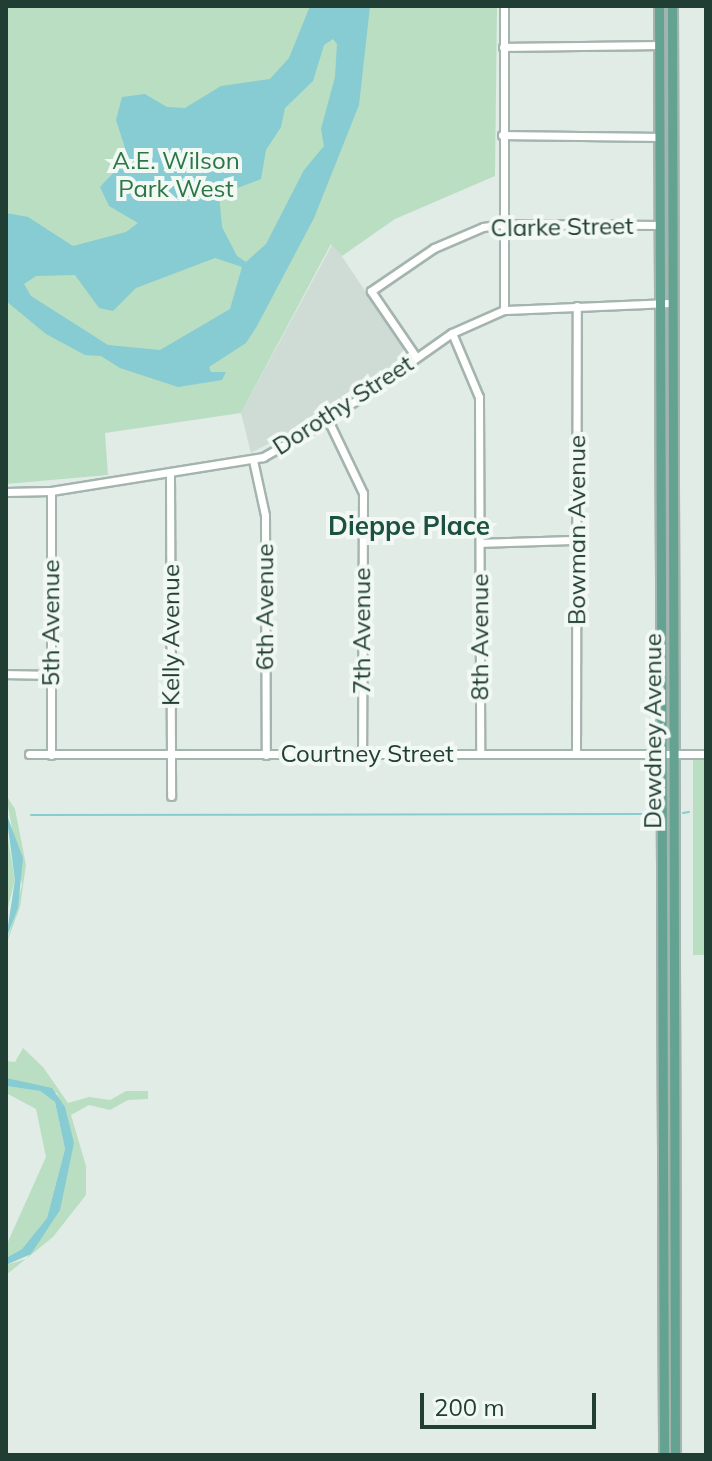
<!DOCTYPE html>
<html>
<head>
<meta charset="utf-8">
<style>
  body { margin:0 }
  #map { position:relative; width:712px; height:1461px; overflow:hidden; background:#e1ece7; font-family:Mulish,sans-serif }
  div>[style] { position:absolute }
  .built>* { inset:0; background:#cfdcd6 }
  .green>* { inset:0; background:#b9dec2 }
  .water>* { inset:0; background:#87cbd3 }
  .stream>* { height:2px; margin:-1px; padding:0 1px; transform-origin:1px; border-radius:1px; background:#87cbd3 }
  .roads { filter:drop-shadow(2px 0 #a4b4ae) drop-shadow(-2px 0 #a4b4ae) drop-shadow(0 2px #a4b4ae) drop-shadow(0 -2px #a4b4ae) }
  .minor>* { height:7px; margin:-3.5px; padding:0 3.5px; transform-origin:3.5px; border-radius:3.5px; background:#fff }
  .major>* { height:9px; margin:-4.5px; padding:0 4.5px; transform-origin:4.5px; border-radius:4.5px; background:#64a391 }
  span { translate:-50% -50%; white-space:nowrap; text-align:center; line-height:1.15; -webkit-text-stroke:8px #f2f9f5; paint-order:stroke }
  .park-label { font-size:24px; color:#2a7644 }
  .street-label { font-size:24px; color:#213e35 }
  .neighbourhood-label { font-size:26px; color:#1c5142; font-weight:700 }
  .frame { position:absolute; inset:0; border:8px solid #213e35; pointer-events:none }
  .scale { position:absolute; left:420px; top:1393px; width:176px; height:36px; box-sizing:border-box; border:4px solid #213e35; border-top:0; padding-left:10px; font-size:24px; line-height:28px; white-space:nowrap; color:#213e35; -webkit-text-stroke:6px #f2f9f5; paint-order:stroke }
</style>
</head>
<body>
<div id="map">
  <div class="built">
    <div style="clip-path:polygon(333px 243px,408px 355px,329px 411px,251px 453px,241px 413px)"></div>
  </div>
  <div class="green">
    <div style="clip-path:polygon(6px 6px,497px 6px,495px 176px,395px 219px,342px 256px,331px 244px,241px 413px,105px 433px,108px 475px,6px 484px)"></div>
    <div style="clip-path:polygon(693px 760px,706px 760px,706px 955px,693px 955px)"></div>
    <div style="clip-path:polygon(6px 795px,15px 809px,26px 865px,20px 907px,6px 945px,22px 885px)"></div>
    <div style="clip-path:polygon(6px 827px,15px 880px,6px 915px)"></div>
    <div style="clip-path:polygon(23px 1048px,43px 1067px,68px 1103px,89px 1097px,110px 1100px,126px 1091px,148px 1091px,148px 1099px,128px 1100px,110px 1110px,89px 1105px,71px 1115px,86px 1166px,86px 1195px,53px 1237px,6px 1275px,6px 1265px,26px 1259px,54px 1219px,74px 1143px,57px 1093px,6px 1078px,6px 1061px,15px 1062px)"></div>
    <div style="clip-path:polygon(6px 1086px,40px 1091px,55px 1102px,65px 1149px,47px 1218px,22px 1249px,6px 1258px,6px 1246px,46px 1157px,36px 1109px,6px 1093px)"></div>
  </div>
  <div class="water">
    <div style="clip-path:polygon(evenodd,310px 6px,370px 6px,359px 105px,314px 218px,257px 326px,246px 343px,209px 367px,211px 372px,226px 372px,222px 380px,178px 387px,120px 368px,101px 356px,85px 355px,46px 334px,6px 301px,6px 213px,28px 217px,73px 246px,126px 232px,138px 223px,109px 206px,100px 187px,128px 157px,116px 120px,122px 97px,145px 94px,167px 107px,185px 108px,221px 86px,270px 79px,289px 58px,310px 6px,333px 39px,337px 44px,335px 77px,321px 129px,324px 146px,304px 170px,266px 244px,246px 262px,237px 256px,222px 227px,219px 195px,261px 179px,266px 150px,281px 127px,285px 108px,313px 81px,324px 45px,333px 39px,310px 6px,215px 258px,242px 267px,230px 309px,160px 350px,108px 345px,31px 296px,24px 284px,36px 276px,75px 275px,99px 308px,113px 311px,136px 288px,215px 258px)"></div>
    <div style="clip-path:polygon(6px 813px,23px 858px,18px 908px,6px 939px,15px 880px)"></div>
    <div style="clip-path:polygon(6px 1078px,52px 1088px,65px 1107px,74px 1143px,60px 1210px,31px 1254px,6px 1265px,6px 1258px,22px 1249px,47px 1218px,65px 1149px,55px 1102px,40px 1091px,6px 1086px)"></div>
  </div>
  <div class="stream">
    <div style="left:683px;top:813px;width:6px;rotate:-9deg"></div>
    <div style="left:31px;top:815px;width:614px;rotate:-0.09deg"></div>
  </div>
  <div class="roads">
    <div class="minor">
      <div style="left:503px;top:47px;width:156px;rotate:-0.7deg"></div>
      <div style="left:502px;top:135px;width:157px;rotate:0.7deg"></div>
      <div style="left:504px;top:310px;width:304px;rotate:-90deg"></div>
      <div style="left:452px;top:333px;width:69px;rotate:67.1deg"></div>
      <div style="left:479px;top:397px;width:357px;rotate:89.8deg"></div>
      <div style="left:416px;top:357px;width:80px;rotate:-124.3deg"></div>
      <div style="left:371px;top:291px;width:76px;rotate:-34.3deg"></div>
      <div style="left:434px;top:248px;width:53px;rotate:-23.2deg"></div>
      <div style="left:483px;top:227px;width:20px;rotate:-9deg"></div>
      <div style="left:503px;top:224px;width:156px;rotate:0.4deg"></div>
      <div style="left:328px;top:420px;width:81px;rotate:64.4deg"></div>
      <div style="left:363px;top:493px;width:261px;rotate:90.2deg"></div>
      <div style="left:253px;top:460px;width:56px;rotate:77.7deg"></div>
      <div style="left:265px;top:515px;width:240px;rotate:89.8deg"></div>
      <div style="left:170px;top:474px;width:322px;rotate:89.8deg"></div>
      <div style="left:6px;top:492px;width:45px;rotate:-1.3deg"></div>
      <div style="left:51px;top:491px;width:215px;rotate:-9.1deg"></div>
      <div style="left:263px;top:457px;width:75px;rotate:-29.6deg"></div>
      <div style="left:328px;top:420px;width:151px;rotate:-35.1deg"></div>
      <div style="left:452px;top:333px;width:57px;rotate:-23.9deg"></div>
      <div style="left:504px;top:310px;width:168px;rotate:-2.4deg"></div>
      <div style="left:480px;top:543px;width:97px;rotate:-1.8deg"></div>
      <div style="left:6px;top:674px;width:46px;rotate:1.2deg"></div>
      <div style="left:29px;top:754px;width:677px"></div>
      <div style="left:576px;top:754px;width:448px;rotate:-89.9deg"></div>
      <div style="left:51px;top:755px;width:264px;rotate:-90deg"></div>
    </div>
    <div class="major">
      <div style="left:659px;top:6px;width:1449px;rotate:89.8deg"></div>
      <div style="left:672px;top:6px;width:1449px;rotate:89.88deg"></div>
    </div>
  </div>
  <div class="park-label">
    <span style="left:176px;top:175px">A.E. Wilson<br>Park West</span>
  </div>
  <div class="street-label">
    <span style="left:562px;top:227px;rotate:-1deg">Clarke Street</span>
    <span style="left:343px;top:405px;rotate:-33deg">Dorothy Street</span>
    <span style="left:577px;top:530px;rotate:-90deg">Bowman Avenue</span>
    <span style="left:265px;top:607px;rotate:-90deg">6th Avenue</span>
    <span style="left:51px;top:623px;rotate:-90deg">5th Avenue</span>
    <span style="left:362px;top:631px;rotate:-90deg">7th Avenue</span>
    <span style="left:171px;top:635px;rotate:-90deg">Kelly Avenue</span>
    <span style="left:480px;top:637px;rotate:-90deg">8th Avenue</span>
    <span style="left:653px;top:731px;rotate:-90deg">Dewdney Avenue</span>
    <span style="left:367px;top:754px">Courtney Street</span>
  </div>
  <div class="neighbourhood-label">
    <span style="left:409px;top:526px">Dieppe Place</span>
  </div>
  <div class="frame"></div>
  <div class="scale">200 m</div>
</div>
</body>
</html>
